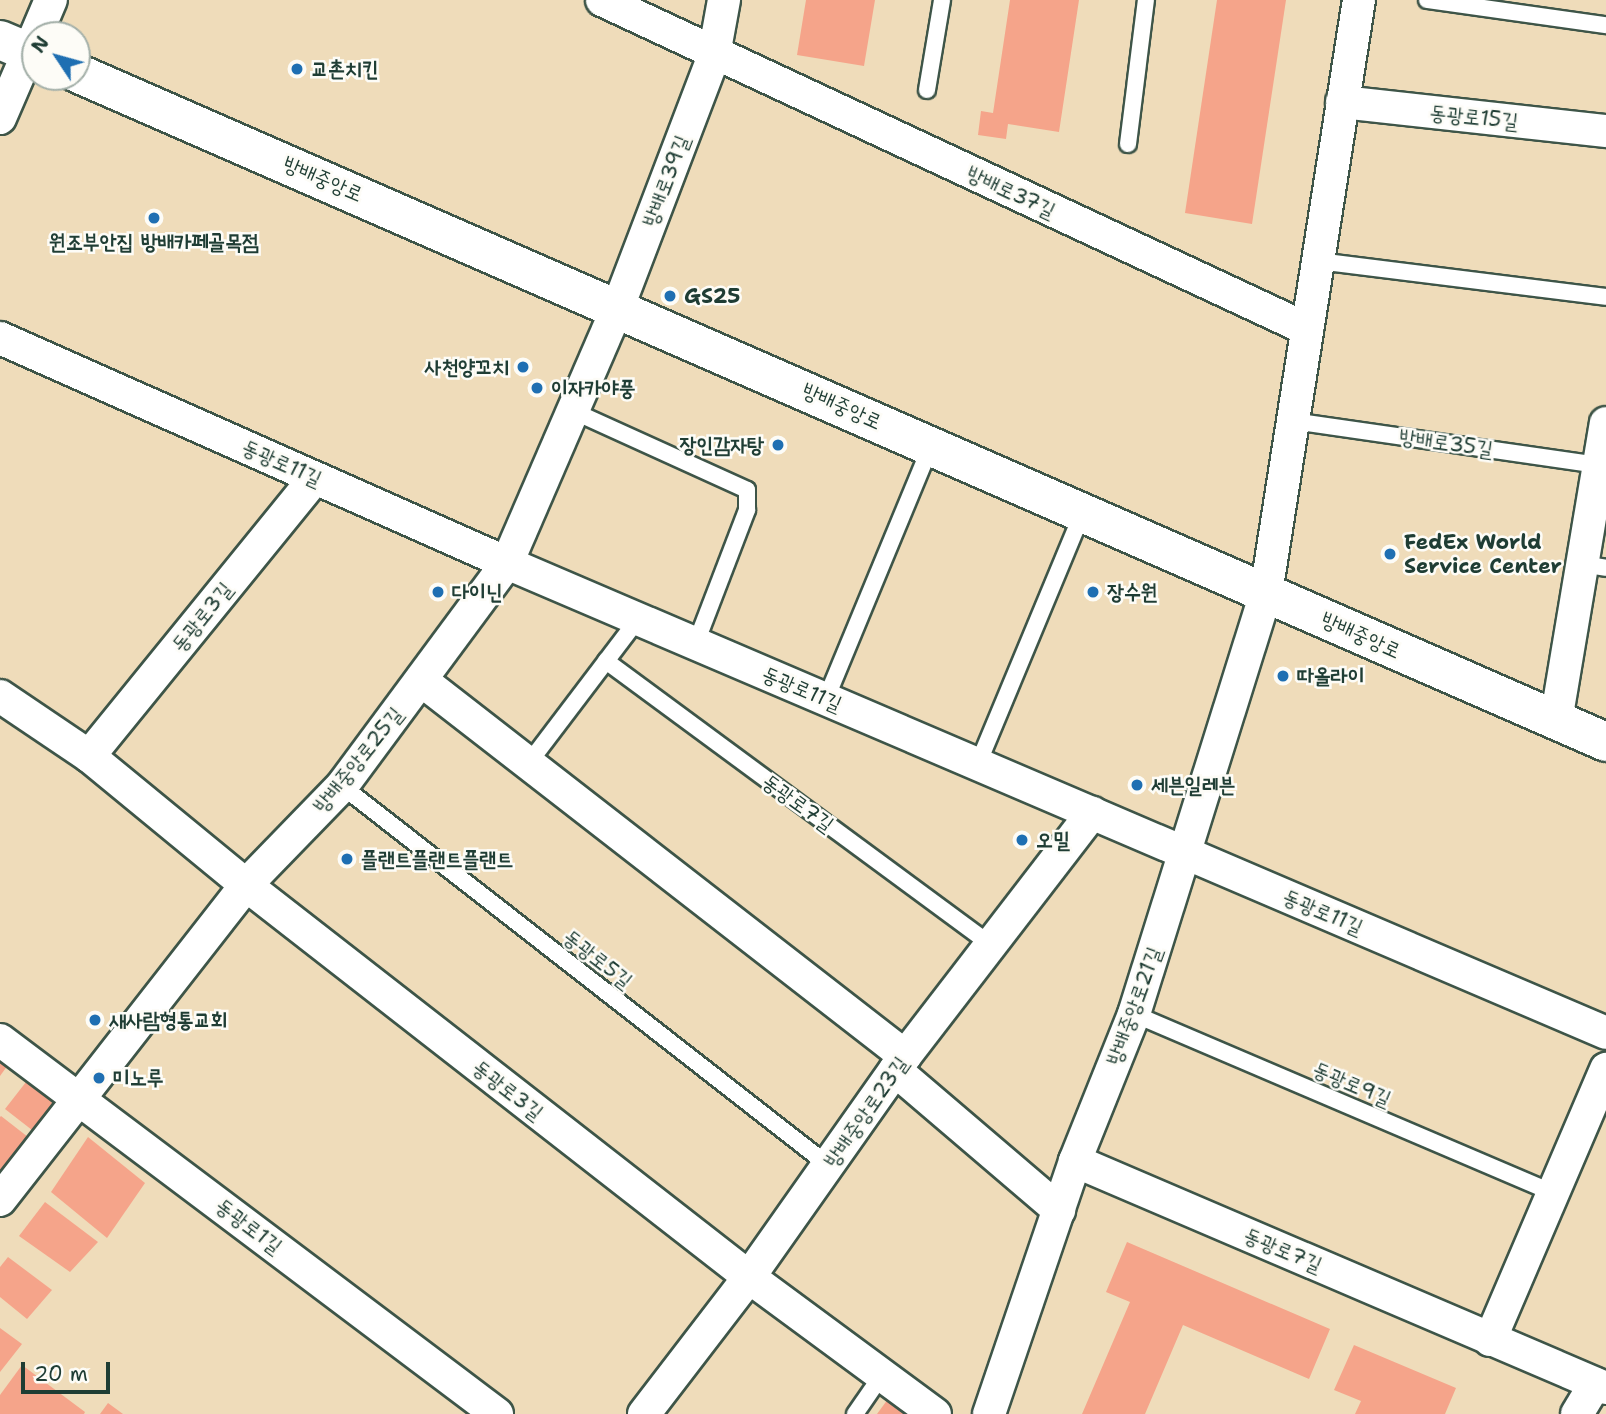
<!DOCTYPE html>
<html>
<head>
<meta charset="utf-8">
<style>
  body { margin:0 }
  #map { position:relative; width:1606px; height:1414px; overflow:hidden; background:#efdcba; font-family:"Shantell Sans","Poor Story",sans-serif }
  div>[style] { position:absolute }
  .building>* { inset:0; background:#f5a48a }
  .roads { filter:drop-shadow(2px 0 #3e5548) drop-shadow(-2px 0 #3e5548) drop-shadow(0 2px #3e5548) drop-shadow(0 -2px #3e5548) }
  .service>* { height:16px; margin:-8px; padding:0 8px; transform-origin:8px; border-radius:8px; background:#fff }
  .minor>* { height:32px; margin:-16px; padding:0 16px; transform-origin:16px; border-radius:16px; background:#fff }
  .tertiary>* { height:38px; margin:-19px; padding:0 19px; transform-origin:19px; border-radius:19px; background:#fff }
  .dots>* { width:19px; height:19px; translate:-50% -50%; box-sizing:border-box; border:4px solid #fdfcf7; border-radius:50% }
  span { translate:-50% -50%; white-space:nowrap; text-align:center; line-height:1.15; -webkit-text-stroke:5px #fdfcf7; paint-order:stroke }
  .poi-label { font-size:21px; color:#1f3d34; font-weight:700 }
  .left { translate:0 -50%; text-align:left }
  .right { translate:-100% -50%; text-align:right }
  .street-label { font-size:21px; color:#1f3d34 }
  .north { position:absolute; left:21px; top:21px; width:70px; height:70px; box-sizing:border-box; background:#fdfcf7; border:2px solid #a4b0a9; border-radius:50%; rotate:306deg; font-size:19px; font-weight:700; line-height:28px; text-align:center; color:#1f3d34 }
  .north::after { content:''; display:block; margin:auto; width:24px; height:32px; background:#1f6fb2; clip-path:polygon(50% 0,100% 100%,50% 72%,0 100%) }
  .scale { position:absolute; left:21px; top:1362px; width:89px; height:32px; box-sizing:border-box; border:4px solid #1f3d34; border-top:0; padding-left:9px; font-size:21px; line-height:24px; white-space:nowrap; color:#1f3d34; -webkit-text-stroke:5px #fdfcf7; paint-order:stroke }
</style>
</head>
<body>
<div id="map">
  <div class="building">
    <div style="clip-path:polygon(806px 0,875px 0,864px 66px,797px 55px)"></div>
    <div style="clip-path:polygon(1010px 0,1079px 0,1059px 132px,1008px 124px,1006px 139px,978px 135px,981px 111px,993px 113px)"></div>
    <div style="clip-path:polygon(1217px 0,1286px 0,1252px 224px,1185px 213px)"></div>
    <div style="clip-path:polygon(0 1049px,13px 1058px,0 1076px)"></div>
    <div style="clip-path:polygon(33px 1073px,60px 1094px,32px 1130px,5px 1109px)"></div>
    <div style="clip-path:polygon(1px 1116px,28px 1137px,0 1173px,0 1117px)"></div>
    <div style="clip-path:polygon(88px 1137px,145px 1183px,107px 1238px,51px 1192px)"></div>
    <div style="clip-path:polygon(45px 1202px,98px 1242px,70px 1272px,19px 1236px)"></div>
    <div style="clip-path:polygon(1127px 1242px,1330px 1329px,1309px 1379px,1183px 1325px,1145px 1414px,1082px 1414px,1130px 1302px,1106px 1292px)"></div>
    <div style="clip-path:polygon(8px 1257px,52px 1290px,27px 1319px,0 1297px,0 1267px)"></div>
    <div style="clip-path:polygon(0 1328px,22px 1344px,0 1372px)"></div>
    <div style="clip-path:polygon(1354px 1345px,1456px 1388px,1445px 1414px,1355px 1414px,1361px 1401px,1334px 1390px)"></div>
    <div style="clip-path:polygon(22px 1365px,85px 1412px,84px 1414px,0 1414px,0 1395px)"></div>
    <div style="clip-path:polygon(888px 1399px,908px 1414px,877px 1414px)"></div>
    <div style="clip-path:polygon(108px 1403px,123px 1414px,100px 1414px)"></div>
  </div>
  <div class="roads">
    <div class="service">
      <div style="left:1427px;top:0;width:181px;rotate:8deg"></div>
      <div style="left:927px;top:90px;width:91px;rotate:-80.5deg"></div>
      <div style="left:1128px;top:144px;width:145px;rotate:-82.9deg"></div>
      <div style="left:1318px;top:261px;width:290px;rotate:7.1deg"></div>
      <div style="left:573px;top:411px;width:191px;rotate:24.4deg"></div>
      <div style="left:747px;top:490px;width:20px;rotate:90deg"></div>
      <div style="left:747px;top:510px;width:142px;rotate:111deg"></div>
      <div style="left:1293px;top:421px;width:309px;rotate:8.2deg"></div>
      <div style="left:1582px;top:564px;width:24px;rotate:9deg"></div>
      <div style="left:606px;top:661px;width:478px;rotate:36.4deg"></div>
      <div style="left:826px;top:699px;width:274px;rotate:-67.5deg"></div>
      <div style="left:528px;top:764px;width:182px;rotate:-52.8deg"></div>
      <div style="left:978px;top:764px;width:273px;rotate:-67.4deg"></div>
      <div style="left:342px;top:786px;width:616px;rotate:37.95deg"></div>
      <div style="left:1134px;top:1014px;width:456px;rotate:23.1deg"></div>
      <div style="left:855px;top:1414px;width:47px;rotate:-55.3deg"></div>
    </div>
    <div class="minor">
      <div style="left:602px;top:0;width:778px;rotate:25.02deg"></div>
      <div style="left:36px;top:35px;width:38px;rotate:-67deg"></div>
      <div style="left:1342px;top:102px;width:266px;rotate:6.3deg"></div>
      <div style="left:0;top:118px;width:88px;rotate:-66.6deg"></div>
      <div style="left:0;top:338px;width:555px;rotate:23.93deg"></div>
      <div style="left:507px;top:563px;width:1195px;rotate:23.15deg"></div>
      <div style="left:421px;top:680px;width:613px;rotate:37.84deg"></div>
      <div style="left:0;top:696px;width:107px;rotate:34deg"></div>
      <div style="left:89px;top:756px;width:203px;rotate:39.4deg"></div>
      <div style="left:246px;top:885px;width:638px;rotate:37.93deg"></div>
      <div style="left:749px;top:1277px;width:231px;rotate:36.4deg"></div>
      <div style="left:1556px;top:721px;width:302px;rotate:-80.5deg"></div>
      <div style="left:89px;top:756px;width:358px;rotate:-50.9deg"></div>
      <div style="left:0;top:1040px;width:622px;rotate:36.96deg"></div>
      <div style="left:895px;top:1070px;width:216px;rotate:40.5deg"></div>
      <div style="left:1075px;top:1161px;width:577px;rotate:23.15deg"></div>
      <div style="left:0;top:1200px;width:400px;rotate:-52deg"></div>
      <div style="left:246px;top:885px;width:138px;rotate:-45.9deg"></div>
      <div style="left:342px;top:786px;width:277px;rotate:-53.5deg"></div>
      <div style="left:507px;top:563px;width:279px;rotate:-66.6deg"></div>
      <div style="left:618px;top:307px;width:270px;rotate:-69.1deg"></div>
      <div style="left:714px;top:55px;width:56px;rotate:-79.7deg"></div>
      <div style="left:1490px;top:1340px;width:295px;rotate:-66.8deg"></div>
      <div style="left:644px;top:1414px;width:173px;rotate:-52.5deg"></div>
      <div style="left:749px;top:1277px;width:271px;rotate:-54.8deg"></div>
      <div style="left:905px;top:1056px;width:307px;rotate:-52.4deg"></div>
      <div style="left:989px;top:1414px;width:267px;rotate:-71.2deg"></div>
      <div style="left:1075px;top:1161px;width:158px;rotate:-68.1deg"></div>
      <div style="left:1134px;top:1014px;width:441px;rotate:-72.6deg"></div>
      <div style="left:1266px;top:593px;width:600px;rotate:-81.09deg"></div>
      <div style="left:1577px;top:1414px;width:35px;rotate:-59deg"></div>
    </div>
    <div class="tertiary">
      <div style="left:0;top:40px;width:38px;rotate:23deg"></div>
      <div style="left:77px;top:73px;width:1669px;rotate:23.63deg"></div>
    </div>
  </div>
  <div class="dots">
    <div style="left:297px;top:69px;background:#1f6fb2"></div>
    <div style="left:154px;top:218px;background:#1f6fb2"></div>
    <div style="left:670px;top:296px;background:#1f6fb2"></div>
    <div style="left:523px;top:367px;background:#1f6fb2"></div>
    <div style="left:537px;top:388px;background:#1f6fb2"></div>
    <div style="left:778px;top:445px;background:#1f6fb2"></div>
    <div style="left:1390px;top:554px;background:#1f6fb2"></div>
    <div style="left:438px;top:592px;background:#1f6fb2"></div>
    <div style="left:1093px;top:592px;background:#1f6fb2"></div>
    <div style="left:1283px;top:676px;background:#1f6fb2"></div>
    <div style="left:1137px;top:785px;background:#1f6fb2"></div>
    <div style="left:1022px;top:840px;background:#1f6fb2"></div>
    <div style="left:347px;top:859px;background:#1f6fb2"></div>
    <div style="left:95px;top:1020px;background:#1f6fb2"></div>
    <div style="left:99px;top:1078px;background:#1f6fb2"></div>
  </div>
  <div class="poi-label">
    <span class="left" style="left:311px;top:69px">교촌치킨</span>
    <span style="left:154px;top:242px">원조부안집 방배카페골목점</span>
    <span class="left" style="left:684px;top:296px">GS25</span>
    <span class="right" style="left:509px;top:367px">사천양꼬치</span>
    <span class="left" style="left:551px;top:388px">이자카야풍</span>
    <span class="right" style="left:764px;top:445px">장인감자탕</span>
    <span class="left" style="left:1404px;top:554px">FedEx World<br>Service Center</span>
    <span class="left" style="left:452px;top:592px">다이닌</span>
    <span class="left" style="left:1107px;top:592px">장수원</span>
    <span class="left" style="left:1297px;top:676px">따올라이</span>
    <span class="left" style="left:1151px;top:785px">세븐일레븐</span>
    <span class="left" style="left:1036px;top:840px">오밀</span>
    <span class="left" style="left:361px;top:859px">플랜트플랜트플랜트</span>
    <span class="left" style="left:109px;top:1020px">새사람형통교회</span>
    <span class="left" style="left:113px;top:1078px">미노루</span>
  </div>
  <div class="street-label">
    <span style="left:1474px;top:117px;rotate:6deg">동광로15길</span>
    <span style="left:323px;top:179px;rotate:23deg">방배중앙로</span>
    <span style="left:666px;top:181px;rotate:-69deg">방배로39길</span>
    <span style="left:1011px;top:192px;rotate:25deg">방배로37길</span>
    <span style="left:842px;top:406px;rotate:24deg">방배중앙로</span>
    <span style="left:1446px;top:443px;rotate:8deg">방배로35길</span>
    <span style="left:282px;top:463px;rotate:24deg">동광로11길</span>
    <span style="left:202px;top:617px;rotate:-51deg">동광로3길</span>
    <span style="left:1361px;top:635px;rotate:24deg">방배중앙로</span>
    <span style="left:802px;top:689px;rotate:23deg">동광로11길</span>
    <span style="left:358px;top:760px;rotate:-51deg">방배중앙로25길</span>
    <span style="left:798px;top:803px;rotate:36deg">동광로7길</span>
    <span style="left:1323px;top:912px;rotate:23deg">동광로11길</span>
    <span style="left:598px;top:959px;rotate:38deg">동광로5길</span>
    <span style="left:1134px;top:1006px;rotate:-70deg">방배중앙로21길</span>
    <span style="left:1352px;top:1084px;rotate:23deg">동광로9길</span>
    <span style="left:508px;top:1090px;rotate:38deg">동광로3길</span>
    <span style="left:866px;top:1112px;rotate:-55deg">방배중앙로23길</span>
    <span style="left:249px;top:1226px;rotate:37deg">동광로1길</span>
    <span style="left:1283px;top:1250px;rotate:23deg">동광로7길</span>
  </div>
  <div class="north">N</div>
  <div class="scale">20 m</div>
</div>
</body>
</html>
